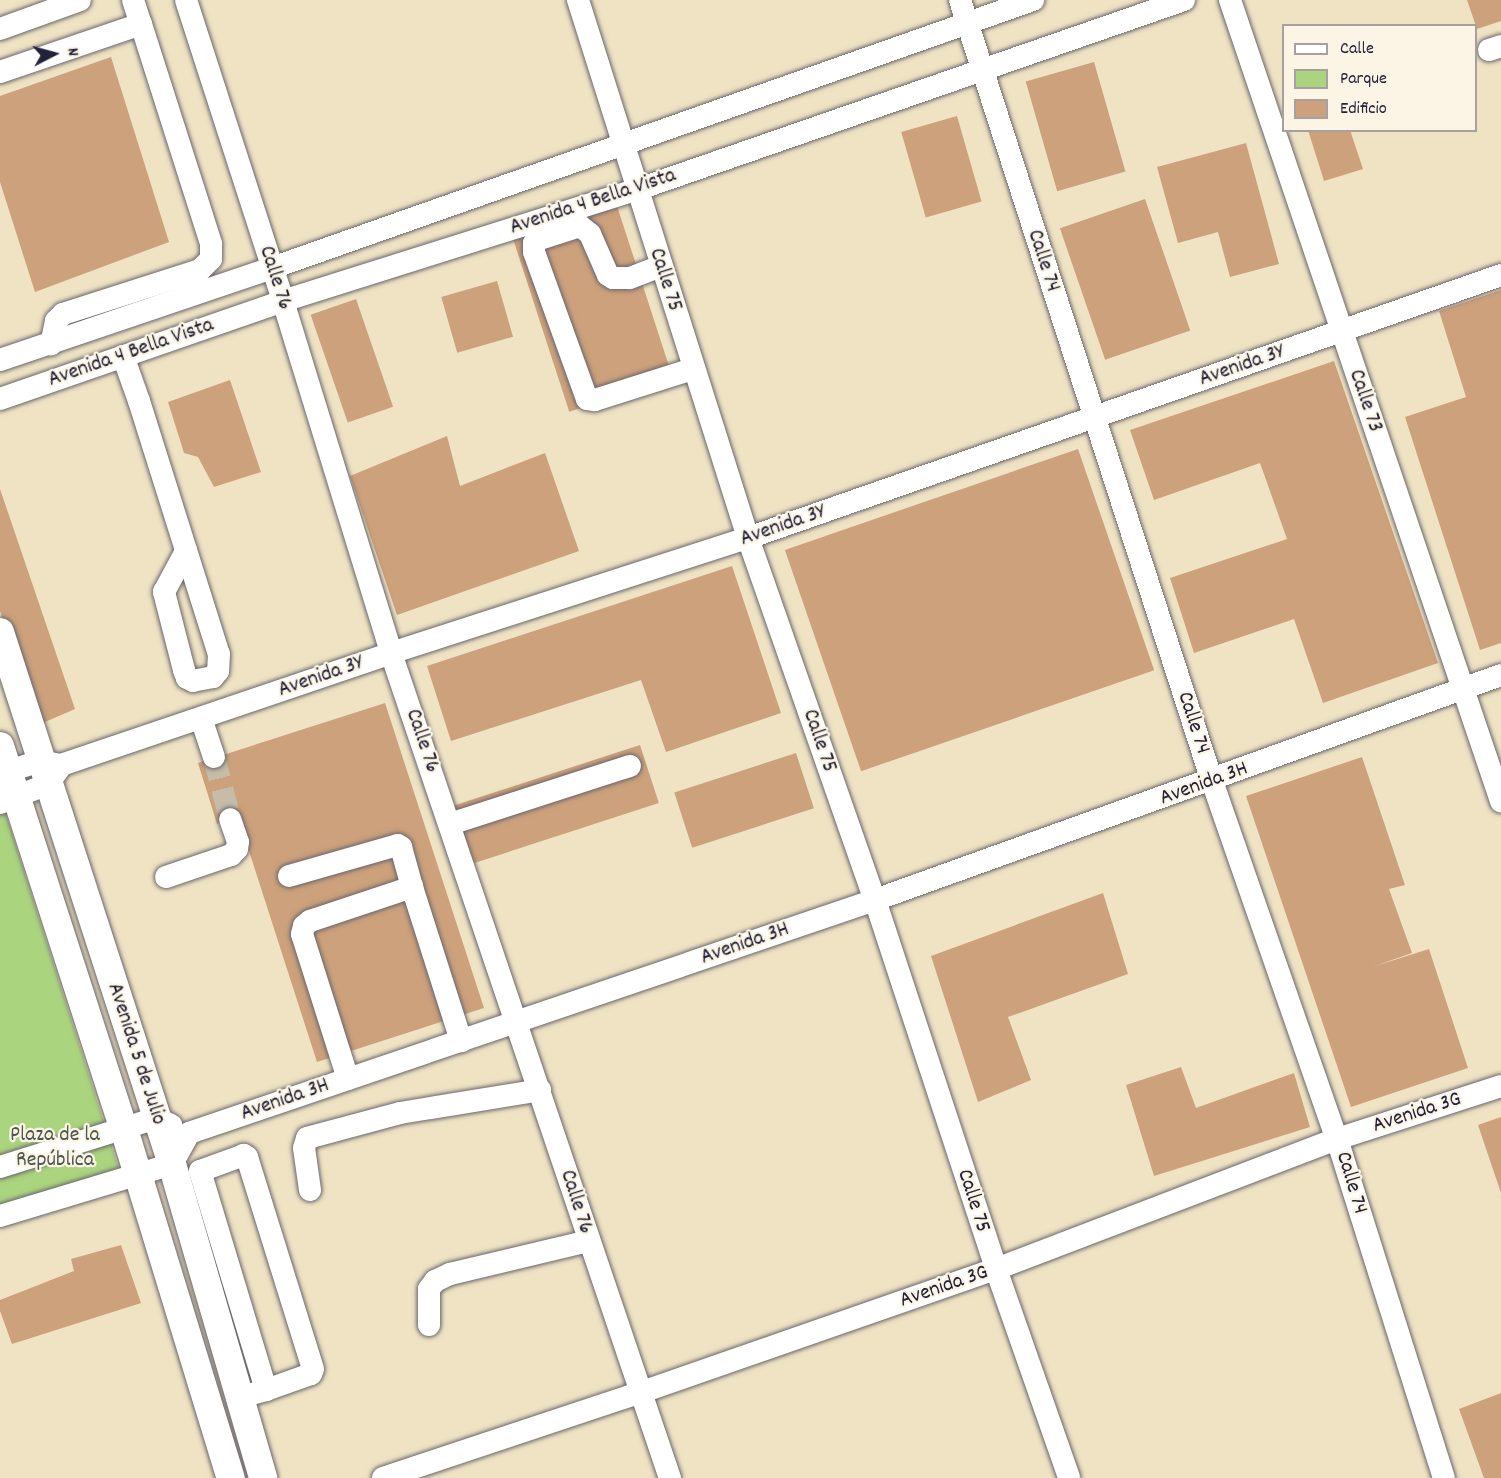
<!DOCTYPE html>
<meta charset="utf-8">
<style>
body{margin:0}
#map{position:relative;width:1501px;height:1478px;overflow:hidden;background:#efe3c4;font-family:Dekko,sans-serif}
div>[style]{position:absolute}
.green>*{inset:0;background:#abd47f}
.building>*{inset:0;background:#cca17c;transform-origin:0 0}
.minor-tunnel>*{height:22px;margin-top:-11px;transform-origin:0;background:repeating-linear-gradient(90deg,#c6bca9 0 22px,transparent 0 33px)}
.roads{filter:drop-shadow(0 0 2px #6a666b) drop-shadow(0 0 2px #6a666b)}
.minor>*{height:22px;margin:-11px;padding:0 11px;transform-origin:11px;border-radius:11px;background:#fff}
.major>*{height:28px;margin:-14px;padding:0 14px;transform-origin:14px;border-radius:14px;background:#fff}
span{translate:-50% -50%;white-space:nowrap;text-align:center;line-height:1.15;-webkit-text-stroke:4.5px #fcf5e5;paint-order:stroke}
.street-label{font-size:22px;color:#22223b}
.park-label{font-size:22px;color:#4b574f}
.legend{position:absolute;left:1282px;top:24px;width:195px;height:108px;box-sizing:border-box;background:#fcf5e5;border:2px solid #a5a1a1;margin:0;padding:8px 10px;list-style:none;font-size:18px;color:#22223b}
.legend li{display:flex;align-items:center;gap:12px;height:30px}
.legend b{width:30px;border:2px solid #a5a1a1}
.north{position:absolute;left:24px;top:24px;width:60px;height:60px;-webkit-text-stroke:4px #fcf5e5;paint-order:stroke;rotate:84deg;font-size:16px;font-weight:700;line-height:24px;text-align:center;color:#22223b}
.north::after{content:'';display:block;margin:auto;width:21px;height:27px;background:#22223b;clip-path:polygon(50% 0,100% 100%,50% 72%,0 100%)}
</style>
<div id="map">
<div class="green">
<i style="clip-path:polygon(0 796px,124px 1185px,0 1222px)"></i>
</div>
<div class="building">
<i style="clip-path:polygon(1467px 0,1501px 0,1501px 21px,1477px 29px)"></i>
<i style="clip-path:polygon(111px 57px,169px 242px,35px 292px,0 182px,0 96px)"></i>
<i style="left:1094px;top:62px;width:114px;height:71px;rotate:74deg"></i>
<i style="left:957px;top:116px;width:89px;height:58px;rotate:74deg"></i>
<i style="clip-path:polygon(1308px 130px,1350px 130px,1363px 169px,1324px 181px)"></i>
<i style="clip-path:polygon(1246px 143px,1279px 264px,1230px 277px,1218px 232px,1178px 243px,1157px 167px)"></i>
<i style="left:1145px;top:199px;width:139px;height:90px;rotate:71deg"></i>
<i style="left:617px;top:206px;width:181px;height:109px;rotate:72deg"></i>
<i style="left:497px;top:281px;width:58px;height:58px;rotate:74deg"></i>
<i style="clip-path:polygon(1501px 290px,1501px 643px,1480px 650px,1405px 417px,1466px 397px,1439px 311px)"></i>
<i style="left:356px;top:299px;width:114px;height:48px;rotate:71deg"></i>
<i style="clip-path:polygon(1334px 361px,1438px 663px,1323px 703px,1294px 619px,1194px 653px,1170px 578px,1287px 539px,1260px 463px,1154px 500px,1130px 430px)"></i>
<i style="clip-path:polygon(230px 380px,261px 472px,214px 487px,198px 457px,184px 453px,168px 402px)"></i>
<i style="clip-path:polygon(447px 436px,460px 486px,545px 453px,579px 551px,397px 615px,350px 476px)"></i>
<i style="left:1078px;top:449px;width:234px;height:310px;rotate:71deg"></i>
<i style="clip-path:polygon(0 489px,75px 709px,38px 725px,0 611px)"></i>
<i style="clip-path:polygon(732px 566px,781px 713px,666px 752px,641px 680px,451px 741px,427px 666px)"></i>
<i style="clip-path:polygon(385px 703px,484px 1008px,317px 1062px,238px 817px,217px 824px,198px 763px)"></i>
<i style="left:640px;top:745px;width:61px;height:202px;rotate:72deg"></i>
<i style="left:796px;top:753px;width:58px;height:128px;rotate:72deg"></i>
<i style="clip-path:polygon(1362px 757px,1405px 885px,1389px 889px,1412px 953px,1372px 967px,1429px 949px,1468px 1068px,1351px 1107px,1246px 796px)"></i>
<i style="clip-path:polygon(1103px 893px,1128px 974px,1008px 1017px,1031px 1080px,978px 1102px,931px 956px)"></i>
<i style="clip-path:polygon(1181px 1067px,1196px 1108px,1294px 1073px,1310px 1127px,1154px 1176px,1126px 1085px)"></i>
<i style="clip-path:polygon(1501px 1117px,1501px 1193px,1478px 1125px)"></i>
<i style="clip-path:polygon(121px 1245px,141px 1303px,12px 1344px,0 1311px,0 1300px,74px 1271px,71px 1259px)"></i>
<i style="clip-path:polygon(1501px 1393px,1501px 1478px,1484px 1478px,1459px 1409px)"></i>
</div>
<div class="minor-tunnel">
<i style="left:214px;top:757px;width:64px;rotate:75.5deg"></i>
</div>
<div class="roads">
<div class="minor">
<i style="left:133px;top:0;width:25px;rotate:72deg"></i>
<i style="left:186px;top:0;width:316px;rotate:72.1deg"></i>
<i style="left:283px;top:301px;width:368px;rotate:72.9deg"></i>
<i style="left:391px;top:653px;width:871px;rotate:71.32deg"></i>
<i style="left:578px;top:0;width:564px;rotate:72.46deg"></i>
<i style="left:748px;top:538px;width:384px;rotate:70.7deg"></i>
<i style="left:875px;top:900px;width:388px;rotate:71.8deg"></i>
<i style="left:996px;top:1269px;width:221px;rotate:70.7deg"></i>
<i style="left:960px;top:0;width:821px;rotate:72.12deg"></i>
<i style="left:1212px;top:781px;width:379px;rotate:70.8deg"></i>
<i style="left:1337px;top:1139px;width:355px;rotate:72.5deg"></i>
<i style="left:1230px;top:0;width:846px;rotate:71.31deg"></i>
<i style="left:0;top:29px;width:85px;rotate:-19.9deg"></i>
<i style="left:1489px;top:50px;width:13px;rotate:-18deg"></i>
<i style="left:0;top:72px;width:149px;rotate:-18.8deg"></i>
<i style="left:141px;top:24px;width:231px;rotate:72.3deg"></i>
<i style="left:211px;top:244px;width:15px;rotate:90deg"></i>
<i style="left:211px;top:259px;width:16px;rotate:135deg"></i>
<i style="left:200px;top:270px;width:144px;rotate:162.2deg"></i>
<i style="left:63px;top:314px;width:10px;rotate:135deg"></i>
<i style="left:56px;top:321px;width:24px;rotate:102deg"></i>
<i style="left:661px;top:266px;width:34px;rotate:159deg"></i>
<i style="left:629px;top:278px;width:16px;rotate:180deg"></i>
<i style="left:613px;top:278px;width:6px;rotate:-149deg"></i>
<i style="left:608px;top:275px;width:45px;rotate:-113.7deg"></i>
<i style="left:590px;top:234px;width:13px;rotate:-141deg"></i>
<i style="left:580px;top:226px;width:45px;rotate:162deg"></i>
<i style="left:537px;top:240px;width:4px;rotate:135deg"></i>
<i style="left:534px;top:243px;width:9px;rotate:90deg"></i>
<i style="left:534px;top:252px;width:156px;rotate:70.2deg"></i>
<i style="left:587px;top:399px;width:8px;rotate:7deg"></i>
<i style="left:595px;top:400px;width:103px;rotate:-17.6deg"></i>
<i style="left:123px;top:356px;width:48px;rotate:70.4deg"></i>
<i style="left:139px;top:401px;width:265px;rotate:72.5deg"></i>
<i style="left:219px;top:654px;width:17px;rotate:93deg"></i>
<i style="left:218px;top:671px;width:8px;rotate:130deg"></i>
<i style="left:213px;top:677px;width:20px;rotate:169deg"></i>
<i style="left:193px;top:681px;width:7px;rotate:-153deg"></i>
<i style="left:187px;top:678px;width:9px;rotate:-111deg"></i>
<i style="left:184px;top:670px;width:81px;rotate:-104.4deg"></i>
<i style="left:164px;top:592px;width:47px;rotate:-61.8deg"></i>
<i style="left:0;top:360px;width:287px;rotate:-18.7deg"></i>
<i style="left:272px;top:268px;width:807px;rotate:-19.4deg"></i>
<i style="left:0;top:399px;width:299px;rotate:-19.1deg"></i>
<i style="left:283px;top:301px;width:370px;rotate:-17.5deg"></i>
<i style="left:636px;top:190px;width:580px;rotate:-19.12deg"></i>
<i style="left:201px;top:718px;width:41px;rotate:71.6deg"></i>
<i style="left:0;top:774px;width:42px;rotate:-18deg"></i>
<i style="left:40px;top:761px;width:21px;rotate:11deg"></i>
<i style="left:61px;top:765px;width:348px;rotate:-18.7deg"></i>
<i style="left:391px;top:653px;width:375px;rotate:-17.9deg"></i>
<i style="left:748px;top:538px;width:798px;rotate:-19.25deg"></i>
<i style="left:0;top:803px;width:52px;rotate:-21.6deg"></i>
<i style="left:48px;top:784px;width:19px;rotate:-54deg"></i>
<i style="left:450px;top:824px;width:189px;rotate:-17.9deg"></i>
<i style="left:289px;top:876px;width:113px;rotate:-15.9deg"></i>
<i style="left:398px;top:845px;width:4px;rotate:34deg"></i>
<i style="left:401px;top:847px;width:41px;rotate:74.6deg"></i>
<i style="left:166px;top:877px;width:69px;rotate:-18.7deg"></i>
<i style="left:231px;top:855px;width:8px;rotate:-45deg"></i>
<i style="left:237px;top:849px;width:7px;rotate:-82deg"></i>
<i style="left:238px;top:842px;width:24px;rotate:-109deg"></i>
<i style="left:348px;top:1079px;width:152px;rotate:-107.6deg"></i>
<i style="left:302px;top:934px;width:8px;rotate:-76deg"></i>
<i style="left:304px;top:926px;width:8px;rotate:-40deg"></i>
<i style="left:310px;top:921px;width:108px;rotate:-18.4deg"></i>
<i style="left:412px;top:887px;width:162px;rotate:72.3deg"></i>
<i style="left:0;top:1167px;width:164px;rotate:-17.4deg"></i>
<i style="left:156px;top:1118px;width:17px;rotate:25deg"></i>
<i style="left:310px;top:1190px;width:42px;rotate:-98.1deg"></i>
<i style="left:304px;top:1148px;width:10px;rotate:-73deg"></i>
<i style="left:307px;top:1138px;width:96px;rotate:-15deg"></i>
<i style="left:400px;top:1113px;width:142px;rotate:-9.3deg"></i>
<i style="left:0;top:1216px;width:180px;rotate:-16.8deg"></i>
<i style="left:172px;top:1164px;width:35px;rotate:-61deg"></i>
<i style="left:189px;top:1133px;width:724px;rotate:-18.76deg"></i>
<i style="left:875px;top:900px;width:665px;rotate:-19.77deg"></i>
<i style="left:429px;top:1325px;width:36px;rotate:-90deg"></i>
<i style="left:429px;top:1289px;width:10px;rotate:-53deg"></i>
<i style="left:435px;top:1281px;width:17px;rotate:-25deg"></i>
<i style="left:450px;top:1274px;width:143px;rotate:-13.4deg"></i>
<i style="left:238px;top:1398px;width:29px;rotate:-16deg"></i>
<i style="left:266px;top:1390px;width:48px;rotate:-19.6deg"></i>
<i style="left:311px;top:1374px;width:5px;rotate:-68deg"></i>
<i style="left:313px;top:1369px;width:222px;rotate:-107.3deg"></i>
<i style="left:247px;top:1157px;width:4px;rotate:-146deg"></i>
<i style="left:244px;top:1155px;width:47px;rotate:160deg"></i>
<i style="left:200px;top:1171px;width:229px;rotate:73.2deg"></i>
<i style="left:383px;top:1478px;width:273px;rotate:-18.4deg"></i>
<i style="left:642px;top:1392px;width:375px;rotate:-19.2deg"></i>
<i style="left:996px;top:1269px;width:365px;rotate:-20.9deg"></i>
<i style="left:1337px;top:1139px;width:172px;rotate:-17.9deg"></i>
</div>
<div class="major">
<i style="left:0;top:632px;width:559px;rotate:72.08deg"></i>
<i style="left:172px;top:1164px;width:327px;rotate:73.8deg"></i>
<i style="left:0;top:746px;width:403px;rotate:72.1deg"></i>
<i style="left:124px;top:1129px;width:365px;rotate:73deg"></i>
</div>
</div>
<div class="street-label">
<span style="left:593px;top:202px;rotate:-18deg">Avenida 4 Bella Vista</span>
<span style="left:1043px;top:261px;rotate:72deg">Calle 74</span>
<span style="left:275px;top:278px;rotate:72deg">Calle 76</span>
<span style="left:665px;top:280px;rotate:72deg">Calle 75</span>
<span style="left:131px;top:353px;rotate:-19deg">Avenida 4 Bella Vista</span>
<span style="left:1242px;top:366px;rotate:-19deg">Avenida 3Y</span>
<span style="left:1365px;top:401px;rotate:71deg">Calle 73</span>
<span style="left:783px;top:526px;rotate:-19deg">Avenida 3Y</span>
<span style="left:321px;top:677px;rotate:-19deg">Avenida 3Y</span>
<span style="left:1193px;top:723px;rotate:72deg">Calle 74</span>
<span style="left:422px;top:741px;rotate:71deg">Calle 76</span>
<span style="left:819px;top:741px;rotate:71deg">Calle 75</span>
<span style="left:1204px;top:784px;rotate:-20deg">Avenida 3H</span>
<span style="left:745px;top:944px;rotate:-19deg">Avenida 3H</span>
<span style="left:136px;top:1054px;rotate:72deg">Avenida 5 de Julio</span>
<span style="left:285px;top:1100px;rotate:-19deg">Avenida 3H</span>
<span style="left:1417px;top:1113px;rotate:-18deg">Avenida 3G</span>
<span style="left:1351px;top:1183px;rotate:73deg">Calle 74</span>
<span style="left:973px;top:1201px;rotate:72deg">Calle 75</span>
<span style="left:576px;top:1202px;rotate:72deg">Calle 76</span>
<span style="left:944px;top:1287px;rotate:-19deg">Avenida 3G</span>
</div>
<div class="park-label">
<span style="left:55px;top:1148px">Plaza de la<br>República</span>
</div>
<ul class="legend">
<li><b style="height:8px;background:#fff"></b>Calle</li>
<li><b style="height:16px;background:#abd47f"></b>Parque</li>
<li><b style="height:16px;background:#cca17c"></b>Edificio</li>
</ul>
<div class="north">N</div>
</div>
